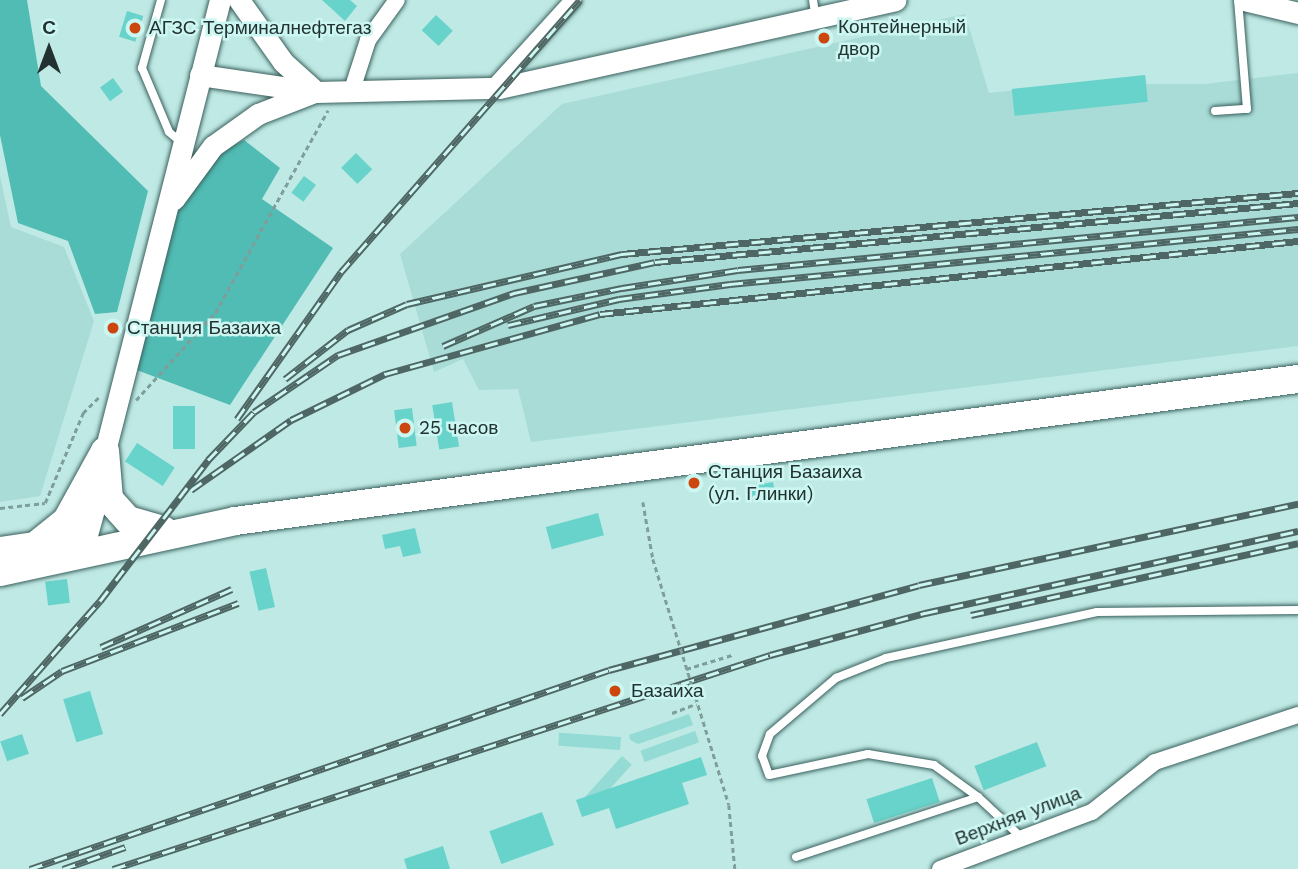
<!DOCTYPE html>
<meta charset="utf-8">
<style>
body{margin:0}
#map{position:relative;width:1298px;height:869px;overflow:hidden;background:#bfe9e4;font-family:"Work Sans",sans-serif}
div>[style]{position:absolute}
.built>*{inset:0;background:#a9dcd7}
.green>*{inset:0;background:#93dbd4;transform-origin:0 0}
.forest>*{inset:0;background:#50bcb4}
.building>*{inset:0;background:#68d3ca;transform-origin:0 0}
.path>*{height:2.5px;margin-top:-1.25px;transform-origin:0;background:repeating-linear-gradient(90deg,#7f9e9a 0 5px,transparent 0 8.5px)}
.roads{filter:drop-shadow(0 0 2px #3a605d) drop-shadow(0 0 2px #3a605d)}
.lane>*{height:8px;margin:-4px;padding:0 4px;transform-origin:4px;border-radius:4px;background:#fff}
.street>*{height:16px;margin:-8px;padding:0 8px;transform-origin:8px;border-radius:8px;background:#fff}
.secondary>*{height:21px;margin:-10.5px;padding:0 10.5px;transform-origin:10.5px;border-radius:10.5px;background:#fff}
.highway>*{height:28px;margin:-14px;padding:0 14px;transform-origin:14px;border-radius:14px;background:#fff}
.rail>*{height:7px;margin-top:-3.5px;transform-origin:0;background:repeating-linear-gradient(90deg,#ccf6f2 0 13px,#4f6764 0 26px);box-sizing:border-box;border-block:2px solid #4f6764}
.path-bridge>*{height:2.5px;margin-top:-1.25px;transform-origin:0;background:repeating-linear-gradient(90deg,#7f9e9a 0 5px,transparent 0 8.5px)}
.dots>*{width:19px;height:19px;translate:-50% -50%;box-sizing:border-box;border:4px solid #ccf6f2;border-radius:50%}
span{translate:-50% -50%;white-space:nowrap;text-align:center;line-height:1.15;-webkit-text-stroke:5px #ccf6f2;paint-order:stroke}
.poi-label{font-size:19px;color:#223230}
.left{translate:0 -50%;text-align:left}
.street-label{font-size:19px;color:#223230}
.north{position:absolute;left:14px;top:14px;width:70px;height:70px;-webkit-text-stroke:5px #ccf6f2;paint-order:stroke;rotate:0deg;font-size:19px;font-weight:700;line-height:28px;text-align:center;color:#223230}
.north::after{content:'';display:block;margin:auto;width:24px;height:32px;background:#223230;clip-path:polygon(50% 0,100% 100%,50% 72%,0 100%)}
</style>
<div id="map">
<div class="built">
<i style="clip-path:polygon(965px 14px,989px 93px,1145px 75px,1147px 84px,1205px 84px,1298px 73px,1298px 346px,531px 442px,518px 389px,479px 390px,463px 359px,434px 372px,400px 254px,562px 104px)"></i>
<i style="clip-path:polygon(0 176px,11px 227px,64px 247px,94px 321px,40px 496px,0 502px)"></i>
</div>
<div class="green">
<i style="clip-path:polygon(689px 714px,693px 725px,638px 744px,630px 740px,629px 735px)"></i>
<i style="left:695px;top:731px;width:12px;height:58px;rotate:70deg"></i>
<i style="left:621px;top:737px;width:13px;height:62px;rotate:94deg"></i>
<i style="left:622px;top:756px;width:13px;height:56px;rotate:42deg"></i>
</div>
<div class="forest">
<i style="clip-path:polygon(0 0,27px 0,41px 86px,148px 191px,117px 312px,95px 314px,68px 241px,18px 223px,0 135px)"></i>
<i style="clip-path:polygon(244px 140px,280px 168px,262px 199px,333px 248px,230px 405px,134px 369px,170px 217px,210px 158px)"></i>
</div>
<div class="building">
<i style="clip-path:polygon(322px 0,350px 0,357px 6px,345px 21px)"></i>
<i style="left:127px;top:11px;width:17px;height:27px;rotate:17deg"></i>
<i style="left:436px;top:15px;width:23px;height:21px;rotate:43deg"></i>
<i style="left:1145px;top:75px;width:27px;height:134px;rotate:84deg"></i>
<i style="left:113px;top:78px;width:17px;height:16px;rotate:54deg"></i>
<i style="left:356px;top:153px;width:23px;height:21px;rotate:45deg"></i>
<i style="left:304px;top:176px;width:15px;height:21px;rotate:37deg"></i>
<i style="left:452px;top:402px;width:45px;height:20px;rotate:81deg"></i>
<i style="left:173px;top:406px;width:22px;height:43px"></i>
<i style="left:412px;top:408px;width:38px;height:18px;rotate:83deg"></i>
<i style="left:137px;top:443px;width:45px;height:22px;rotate:33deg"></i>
<i style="left:773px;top:482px;width:11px;height:23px;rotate:80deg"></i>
<i style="left:598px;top:513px;width:23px;height:54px;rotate:75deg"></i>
<i style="clip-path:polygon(415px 528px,421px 553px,403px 557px,400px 546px,385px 549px,382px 535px)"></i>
<i style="left:266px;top:568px;width:40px;height:17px;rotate:77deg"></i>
<i style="left:67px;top:579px;width:24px;height:22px;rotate:83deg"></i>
<i style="left:90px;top:691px;width:45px;height:28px;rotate:73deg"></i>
<i style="left:22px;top:734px;width:21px;height:23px;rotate:71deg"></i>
<i style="left:1037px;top:742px;width:26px;height:67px;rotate:69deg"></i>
<i style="clip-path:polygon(701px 757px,707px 775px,682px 783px,689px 804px,616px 829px,609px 808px,582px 817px,576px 800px)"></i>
<i style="left:932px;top:778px;width:25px;height:69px;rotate:72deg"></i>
<i style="left:542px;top:812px;width:35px;height:56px;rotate:70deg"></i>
<i style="clip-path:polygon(443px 846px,450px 869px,407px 869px,404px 859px)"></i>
</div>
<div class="path">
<i style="left:136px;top:400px;width:118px;rotate:-47.8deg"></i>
<i style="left:215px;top:313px;width:232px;rotate:-60.9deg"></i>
<i style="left:643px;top:502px;width:58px;rotate:80deg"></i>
<i style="left:0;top:508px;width:45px;rotate:-6.3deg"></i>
<i style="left:45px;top:503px;width:98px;rotate:-67.1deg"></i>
<i style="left:83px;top:413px;width:25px;rotate:-45deg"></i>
<i style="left:686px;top:669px;width:48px;rotate:-16.9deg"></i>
<i style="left:672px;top:713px;width:26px;rotate:-21deg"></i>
<i style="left:729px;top:805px;width:64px;rotate:84.6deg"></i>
</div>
<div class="roads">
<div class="lane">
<i style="left:161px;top:0;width:71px;rotate:105.6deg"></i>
<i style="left:142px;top:68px;width:69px;rotate:67.1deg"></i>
<i style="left:169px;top:132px;width:17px;rotate:40deg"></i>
<i style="left:813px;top:0;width:18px;rotate:81deg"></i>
<i style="left:1215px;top:111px;width:32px;rotate:-4deg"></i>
<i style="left:1247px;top:109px;width:109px;rotate:-94.7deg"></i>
<i style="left:978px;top:797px;width:54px;rotate:-144deg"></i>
<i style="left:934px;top:765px;width:67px;rotate:-170.5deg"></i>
<i style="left:868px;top:754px;width:101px;rotate:168deg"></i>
<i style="left:769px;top:775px;width:20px;rotate:-110deg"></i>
<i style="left:762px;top:756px;width:23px;rotate:-70deg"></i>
<i style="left:770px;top:734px;width:87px;rotate:-40.3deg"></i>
<i style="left:836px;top:678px;width:54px;rotate:-21.8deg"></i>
<i style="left:886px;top:658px;width:216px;rotate:-12.3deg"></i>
<i style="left:1097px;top:612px;width:201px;rotate:-0.6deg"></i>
<i style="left:796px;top:857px;width:192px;rotate:-18.2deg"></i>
<i style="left:978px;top:797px;width:60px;rotate:43deg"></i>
</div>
<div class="street">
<i style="left:493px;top:88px;width:119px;rotate:-47.7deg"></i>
<i style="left:351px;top:93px;width:56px;rotate:-72.2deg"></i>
<i style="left:368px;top:40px;width:49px;rotate:-54.1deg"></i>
<i style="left:940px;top:869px;width:162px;rotate:-20.6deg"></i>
<i style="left:1092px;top:812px;width:80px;rotate:-38.4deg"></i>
<i style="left:1155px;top:762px;width:151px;rotate:-18.2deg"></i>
</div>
<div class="secondary">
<i style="left:239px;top:0;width:76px;rotate:54.6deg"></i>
<i style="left:283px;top:62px;width:42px;rotate:42.1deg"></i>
<i style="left:1244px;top:0;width:56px;rotate:13.5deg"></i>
<i style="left:200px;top:75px;width:117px;rotate:8.3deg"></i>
<i style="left:316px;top:92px;width:183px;rotate:-1.3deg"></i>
<i style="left:499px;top:88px;width:406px;rotate:-12.5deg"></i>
<i style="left:174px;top:199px;width:66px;rotate:-53.7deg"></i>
<i style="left:213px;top:146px;width:55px;rotate:-35.4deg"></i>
<i style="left:258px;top:114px;width:60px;rotate:-21.4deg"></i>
<i style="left:105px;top:451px;width:465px;rotate:-75.7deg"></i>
</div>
<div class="highway">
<i style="left:105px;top:451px;width:48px;rotate:85.2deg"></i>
<i style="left:109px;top:499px;width:28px;rotate:48deg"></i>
<i style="left:128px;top:520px;width:37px;rotate:16deg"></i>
<i style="left:39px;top:543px;width:36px;rotate:-39deg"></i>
<i style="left:67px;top:520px;width:77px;rotate:-61.1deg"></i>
<i style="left:0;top:551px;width:57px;rotate:-8.1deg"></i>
<i style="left:79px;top:553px;width:72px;rotate:-74.6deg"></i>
<i style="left:0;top:572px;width:240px;rotate:-12.2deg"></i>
<i style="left:235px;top:521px;width:1072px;rotate:-7.61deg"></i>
</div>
</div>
<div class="rail">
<i style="left:508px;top:325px;width:114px;rotate:-13.2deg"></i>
<i style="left:619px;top:299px;width:112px;rotate:-7.7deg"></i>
<i style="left:730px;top:284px;width:571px;rotate:-5.53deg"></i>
<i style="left:443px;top:346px;width:99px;rotate:-23.7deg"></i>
<i style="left:534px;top:306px;width:90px;rotate:-11.6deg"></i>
<i style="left:622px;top:288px;width:117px;rotate:-8.8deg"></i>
<i style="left:738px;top:270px;width:563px;rotate:-5.41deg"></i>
<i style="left:285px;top:379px;width:80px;rotate:-37.9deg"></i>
<i style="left:348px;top:330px;width:64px;rotate:-23.8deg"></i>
<i style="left:407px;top:304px;width:221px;rotate:-13.1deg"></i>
<i style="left:622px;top:254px;width:679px;rotate:-5.16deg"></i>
<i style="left:237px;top:419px;width:180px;rotate:-54.7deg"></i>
<i style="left:341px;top:272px;width:362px;rotate:-48.7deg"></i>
<i style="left:191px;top:490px;width:122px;rotate:-35deg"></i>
<i style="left:291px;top:420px;width:105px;rotate:-26.1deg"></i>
<i style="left:385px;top:374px;width:223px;rotate:-15.6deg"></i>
<i style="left:600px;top:314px;width:702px;rotate:-5.97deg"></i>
<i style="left:971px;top:615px;width:335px;rotate:-12.4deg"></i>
<i style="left:101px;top:647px;width:143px;rotate:-23.9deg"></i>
<i style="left:22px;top:698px;width:48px;rotate:-34deg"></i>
<i style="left:62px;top:671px;width:189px;rotate:-21.1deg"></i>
<i style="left:0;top:714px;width:151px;rotate:-48.5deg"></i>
<i style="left:100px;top:601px;width:178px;rotate:-52.5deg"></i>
<i style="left:208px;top:460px;width:66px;rotate:-46.2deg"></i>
<i style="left:254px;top:412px;width:102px;rotate:-34.2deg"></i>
<i style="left:338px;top:355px;width:187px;rotate:-19.4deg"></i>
<i style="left:514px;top:293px;width:144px;rotate:-12.4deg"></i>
<i style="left:655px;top:262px;width:646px;rotate:-5.24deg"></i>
<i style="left:30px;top:869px;width:612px;rotate:-18.97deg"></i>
<i style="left:609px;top:670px;width:321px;rotate:-15.3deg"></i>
<i style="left:919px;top:585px;width:388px;rotate:-12.1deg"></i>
<i style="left:63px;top:869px;width:66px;rotate:-19.5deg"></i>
<i style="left:113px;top:869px;width:691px;rotate:-18.04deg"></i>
<i style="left:770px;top:655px;width:161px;rotate:-15.2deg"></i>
<i style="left:925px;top:613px;width:382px;rotate:-12.4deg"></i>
</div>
<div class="path-bridge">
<i style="left:653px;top:559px;width:257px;rotate:72.8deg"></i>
</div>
<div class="dots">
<i style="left:135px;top:28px;background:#cd460e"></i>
<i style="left:824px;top:38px;background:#cd460e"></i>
<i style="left:113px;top:328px;background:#cd460e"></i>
<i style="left:405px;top:428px;background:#cd460e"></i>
<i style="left:694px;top:483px;background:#cd460e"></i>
<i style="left:615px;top:691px;background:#cd460e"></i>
</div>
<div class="poi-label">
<span class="left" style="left:838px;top:38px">Контейнерный<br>двор</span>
<span class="left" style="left:149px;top:28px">АГЗС Терминалнефтегаз</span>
<span class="left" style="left:127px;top:328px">Станция Базаиха</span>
<span class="left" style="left:419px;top:428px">25 часов</span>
<span class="left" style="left:708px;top:483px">Станция Базаиха<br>(ул. Глинки)</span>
<span class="left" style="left:631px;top:691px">Базаиха</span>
</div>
<div class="street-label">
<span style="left:1018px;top:816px;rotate:-21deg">Верхняя улица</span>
</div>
<div class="north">С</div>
</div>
